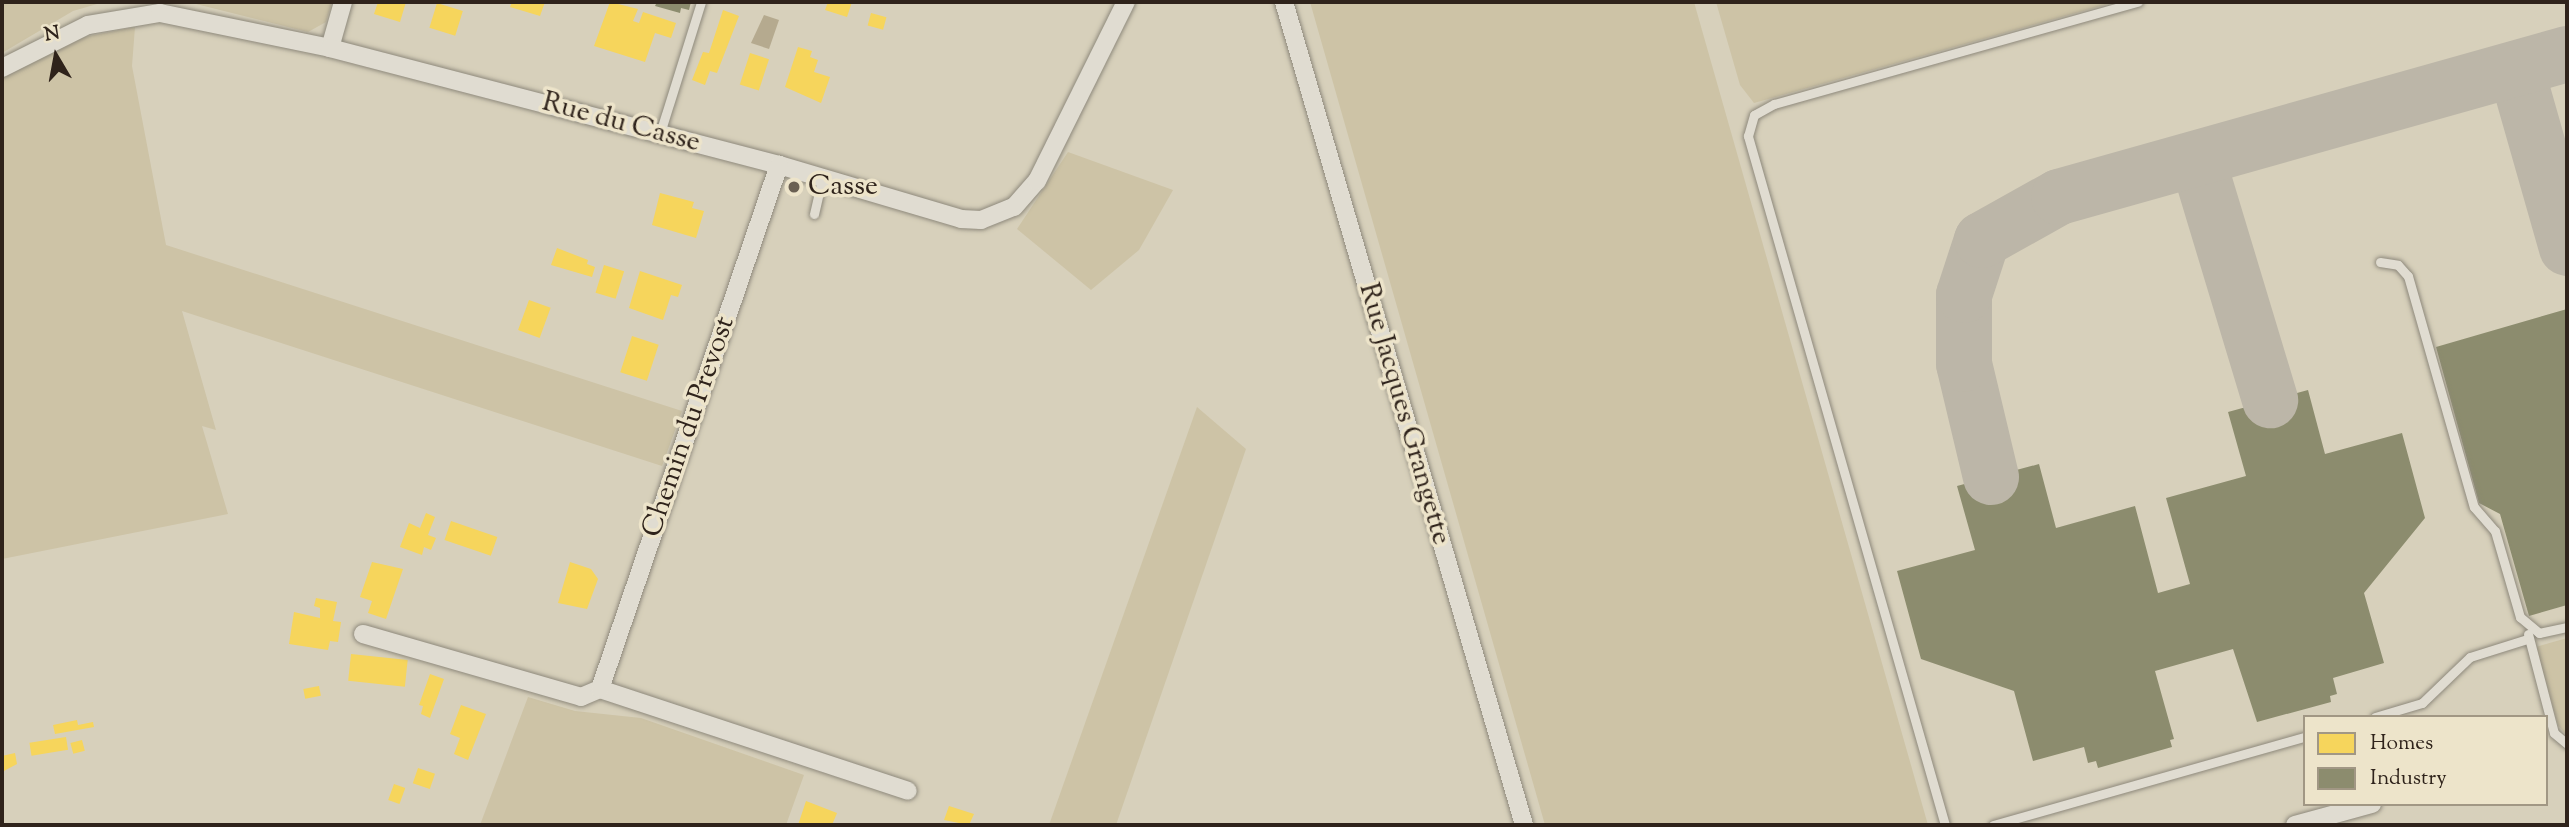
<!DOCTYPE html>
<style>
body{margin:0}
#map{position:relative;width:2569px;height:827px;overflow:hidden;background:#d7d0bb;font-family:"Sorts Mill Goudy",serif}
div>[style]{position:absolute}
.green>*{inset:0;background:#cdc3a6}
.water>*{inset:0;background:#b5aa8f}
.homes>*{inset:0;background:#f6d55c;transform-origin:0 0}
.industry>*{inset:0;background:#8c8c6e}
.taxiway>*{height:56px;margin:-28px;padding:0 28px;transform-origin:28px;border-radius:28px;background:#bcb6a8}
.roads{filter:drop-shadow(0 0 2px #8e897c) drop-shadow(0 0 2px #8e897c)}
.service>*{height:9px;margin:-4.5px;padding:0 4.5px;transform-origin:4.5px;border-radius:4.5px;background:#e0dcd1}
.minor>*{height:18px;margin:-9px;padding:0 9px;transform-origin:9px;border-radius:9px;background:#e0dcd1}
.dots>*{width:19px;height:19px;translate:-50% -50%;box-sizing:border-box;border:4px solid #ede4ca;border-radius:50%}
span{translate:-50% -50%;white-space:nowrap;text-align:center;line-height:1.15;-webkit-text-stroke:7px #ede4ca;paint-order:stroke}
.street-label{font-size:28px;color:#2f231b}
.poi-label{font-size:28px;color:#2f231b}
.left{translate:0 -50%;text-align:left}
.frame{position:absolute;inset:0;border:4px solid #2f231b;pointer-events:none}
.legend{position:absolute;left:2303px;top:715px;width:245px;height:91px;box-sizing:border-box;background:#ede4ca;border:2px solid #a19784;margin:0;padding:9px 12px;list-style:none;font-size:21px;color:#2f231b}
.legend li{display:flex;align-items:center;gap:14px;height:35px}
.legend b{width:35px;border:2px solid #a19784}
.north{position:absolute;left:21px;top:21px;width:70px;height:70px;-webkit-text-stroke:5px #ede4ca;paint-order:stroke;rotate:350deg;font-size:19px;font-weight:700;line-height:28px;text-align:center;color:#2f231b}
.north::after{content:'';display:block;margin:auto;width:24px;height:32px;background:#2f231b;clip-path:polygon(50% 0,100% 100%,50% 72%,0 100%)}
</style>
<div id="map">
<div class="green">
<i style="clip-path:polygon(2px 2px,104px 2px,73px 11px,2px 53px)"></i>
<i style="clip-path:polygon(188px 2px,332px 2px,326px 22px,308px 32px)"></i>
<i style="clip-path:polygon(1310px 2px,1694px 2px,1928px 825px,1545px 825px)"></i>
<i style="clip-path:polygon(1716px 2px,2115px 2px,1754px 103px,1740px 85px)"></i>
<i style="clip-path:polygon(135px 27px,132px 66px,166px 245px,682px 411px,662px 466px,182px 311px,216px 430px,202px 426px,228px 514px,2px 559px,2px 78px,79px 38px)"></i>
<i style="clip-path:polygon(1068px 152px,1173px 190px,1139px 250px,1091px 290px,1017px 229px)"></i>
<i style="clip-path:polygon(1197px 407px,1246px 449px,1116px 825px,1049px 825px)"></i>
<i style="clip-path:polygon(2567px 638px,2567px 736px,2558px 725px,2536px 647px)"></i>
<i style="clip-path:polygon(528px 697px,575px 711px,641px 718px,804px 775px,786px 825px,480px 825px)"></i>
</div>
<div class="water">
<i style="clip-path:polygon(764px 15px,779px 20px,769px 49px,751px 43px)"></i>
</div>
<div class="homes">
<i style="clip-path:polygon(378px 2px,406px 2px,400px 22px,374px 14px)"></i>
<i style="clip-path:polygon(512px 2px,545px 2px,540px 16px,510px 7px)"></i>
<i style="clip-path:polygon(610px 2px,638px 9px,633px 21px,639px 23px,643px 12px,676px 23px,671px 38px,655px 33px,645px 62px,594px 46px)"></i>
<i style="clip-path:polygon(828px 2px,852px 2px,847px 17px,825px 10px)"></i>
<i style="left:437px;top:3px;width:27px;height:26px;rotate:17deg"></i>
<i style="clip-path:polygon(723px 10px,739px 16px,717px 73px,710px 71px,705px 85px,692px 80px,703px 52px,709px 53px)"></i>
<i style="left:871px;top:13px;width:16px;height:13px;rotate:15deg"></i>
<i style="clip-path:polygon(798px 47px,812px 51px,810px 57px,818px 60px,814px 72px,830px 77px,821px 103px,785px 87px)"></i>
<i style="left:750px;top:53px;width:20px;height:33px;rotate:18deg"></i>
<i style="clip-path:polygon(660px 193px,694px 202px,692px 208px,704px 211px,696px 238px,652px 225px)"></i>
<i style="clip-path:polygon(557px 248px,588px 260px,587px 264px,595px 267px,592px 277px,551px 265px)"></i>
<i style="left:604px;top:265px;width:21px;height:29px;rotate:17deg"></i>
<i style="clip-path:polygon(640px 271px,682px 285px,678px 297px,671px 295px,663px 320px,629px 308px)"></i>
<i style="left:529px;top:300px;width:23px;height:32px;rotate:20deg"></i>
<i style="left:632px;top:336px;width:28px;height:38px;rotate:18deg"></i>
<i style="clip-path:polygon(426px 513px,435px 517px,428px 535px,436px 538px,431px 550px,424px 547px,422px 555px,400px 547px,409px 523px,420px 528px)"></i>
<i style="left:451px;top:521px;width:49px;height:20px;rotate:19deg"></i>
<i style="clip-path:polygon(372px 562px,403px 569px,386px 619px,368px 613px,372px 601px,360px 597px)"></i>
<i style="clip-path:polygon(570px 562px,591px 569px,598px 579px,587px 609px,558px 603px)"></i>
<i style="clip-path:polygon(316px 598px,337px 602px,333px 621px,341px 622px,338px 642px,330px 641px,328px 650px,289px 644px,294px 612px,320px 618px,320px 608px,314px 606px)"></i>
<i style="left:351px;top:654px;width:57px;height:27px;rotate:6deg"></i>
<i style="clip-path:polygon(430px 674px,444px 679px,430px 718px,421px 714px,423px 706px,419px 705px)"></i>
<i style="left:319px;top:686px;width:10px;height:16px;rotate:79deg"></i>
<i style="clip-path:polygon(461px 705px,486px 714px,468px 760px,454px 754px,460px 738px,450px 734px)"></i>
<i style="clip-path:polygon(77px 720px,78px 725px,93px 722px,94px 727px,55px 734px,53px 725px)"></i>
<i style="left:66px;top:737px;width:13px;height:37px;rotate:81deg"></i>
<i style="left:82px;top:740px;width:11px;height:12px;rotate:75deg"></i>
<i style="clip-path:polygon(15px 753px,17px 764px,2px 772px,2px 756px)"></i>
<i style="left:418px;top:768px;width:18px;height:16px;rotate:19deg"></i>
<i style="left:394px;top:784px;width:12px;height:17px;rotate:20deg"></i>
<i style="clip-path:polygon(806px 801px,837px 813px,832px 825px,798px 825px)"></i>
<i style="clip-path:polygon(949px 806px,974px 814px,969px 825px,944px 820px)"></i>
</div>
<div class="industry">
<i style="clip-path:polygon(657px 2px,691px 2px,689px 10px,681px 8px,680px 13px,655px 6px)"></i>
<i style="clip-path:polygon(2567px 309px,2567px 605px,2529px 616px,2500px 514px,2479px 503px,2436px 347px)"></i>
<i style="clip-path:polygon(2308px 390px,2325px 454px,2402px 433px,2425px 518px,2364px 593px,2384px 663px,2333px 678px,2337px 694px,2330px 696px,2331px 702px,2257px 722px,2233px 649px,2155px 671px,2174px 739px,2170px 740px,2172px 747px,2098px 768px,2096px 761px,2088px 763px,2084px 747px,2033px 761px,2014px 691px,1921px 659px,1897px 571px,1975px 550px,1957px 486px,2039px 464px,2056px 528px,2135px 506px,2158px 593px,2190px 584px,2166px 498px,2246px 476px,2228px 412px)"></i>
</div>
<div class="taxiway">
<i style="left:2516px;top:69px;width:186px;rotate:74.1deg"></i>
<i style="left:2198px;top:161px;width:250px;rotate:73.2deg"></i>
<i style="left:1991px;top:477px;width:116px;rotate:-103.4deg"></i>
<i style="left:1964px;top:364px;width:69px;rotate:-90deg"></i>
<i style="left:1964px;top:295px;width:58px;rotate:-71.9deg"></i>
<i style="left:1982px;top:240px;width:88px;rotate:-29.2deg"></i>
<i style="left:2059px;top:197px;width:528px;rotate:-15.72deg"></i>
</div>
<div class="roads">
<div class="service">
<i style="left:660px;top:133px;width:137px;rotate:-72.6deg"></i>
<i style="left:814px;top:214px;width:37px;rotate:-77deg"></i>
<i style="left:2380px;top:262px;width:18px;rotate:9deg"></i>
<i style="left:2398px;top:265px;width:15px;rotate:48deg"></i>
<i style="left:2408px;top:276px;width:240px;rotate:74.1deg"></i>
<i style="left:2474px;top:507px;width:32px;rotate:49deg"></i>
<i style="left:2495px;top:531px;width:90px;rotate:73.8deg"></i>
<i style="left:2520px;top:617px;width:25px;rotate:40deg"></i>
<i style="left:2539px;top:633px;width:29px;rotate:-12deg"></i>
<i style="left:2528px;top:634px;width:102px;rotate:75.3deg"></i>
<i style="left:2554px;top:733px;width:17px;rotate:40deg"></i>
<i style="left:2375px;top:717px;width:49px;rotate:-16.6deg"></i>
<i style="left:2422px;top:703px;width:66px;rotate:-43.8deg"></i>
<i style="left:2470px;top:657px;width:60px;rotate:-17.5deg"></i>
<i style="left:1945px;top:825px;width:717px;rotate:-105.96deg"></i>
<i style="left:1748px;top:136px;width:22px;rotate:-74deg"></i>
<i style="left:1754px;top:115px;width:23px;rotate:-29deg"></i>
<i style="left:1774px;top:104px;width:378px;rotate:-15.7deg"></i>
<i style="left:1993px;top:825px;width:324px;rotate:-15.8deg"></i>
</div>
<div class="minor">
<i style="left:1284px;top:2px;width:857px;rotate:73.74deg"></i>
<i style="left:330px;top:48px;width:48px;rotate:-74.2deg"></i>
<i style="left:2px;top:68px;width:96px;rotate:-26.6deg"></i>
<i style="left:88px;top:25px;width:73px;rotate:-9.5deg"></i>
<i style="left:160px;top:13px;width:174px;rotate:11.6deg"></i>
<i style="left:330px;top:48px;width:464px;rotate:14.6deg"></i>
<i style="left:779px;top:165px;width:190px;rotate:16.5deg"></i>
<i style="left:961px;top:219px;width:20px;rotate:3deg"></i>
<i style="left:981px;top:220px;width:35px;rotate:-22deg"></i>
<i style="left:1014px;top:207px;width:35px;rotate:-49deg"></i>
<i style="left:1037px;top:181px;width:200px;rotate:-63.6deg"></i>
<i style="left:363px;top:634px;width:227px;rotate:16.1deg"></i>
<i style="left:581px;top:697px;width:21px;rotate:-23deg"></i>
<i style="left:600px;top:689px;width:324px;rotate:18.3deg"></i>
<i style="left:600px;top:689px;width:554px;rotate:-71.14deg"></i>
<i style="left:2295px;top:825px;width:80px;rotate:-15.3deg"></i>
</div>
</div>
<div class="dots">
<i style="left:794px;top:187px;background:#6a6053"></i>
</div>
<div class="street-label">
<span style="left:621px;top:123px;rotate:15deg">Rue du Casse</span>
<span style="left:1404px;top:414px;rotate:74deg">Rue Jacques Grangette</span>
<span style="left:689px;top:427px;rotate:-71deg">Chemin du Prevost</span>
</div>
<div class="poi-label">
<span class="left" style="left:808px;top:187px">Casse</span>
</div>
<div class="frame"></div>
<ul class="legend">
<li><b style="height:19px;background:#f6d55c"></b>Homes</li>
<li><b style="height:19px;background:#8c8c6e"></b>Industry</li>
</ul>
<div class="north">N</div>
</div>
